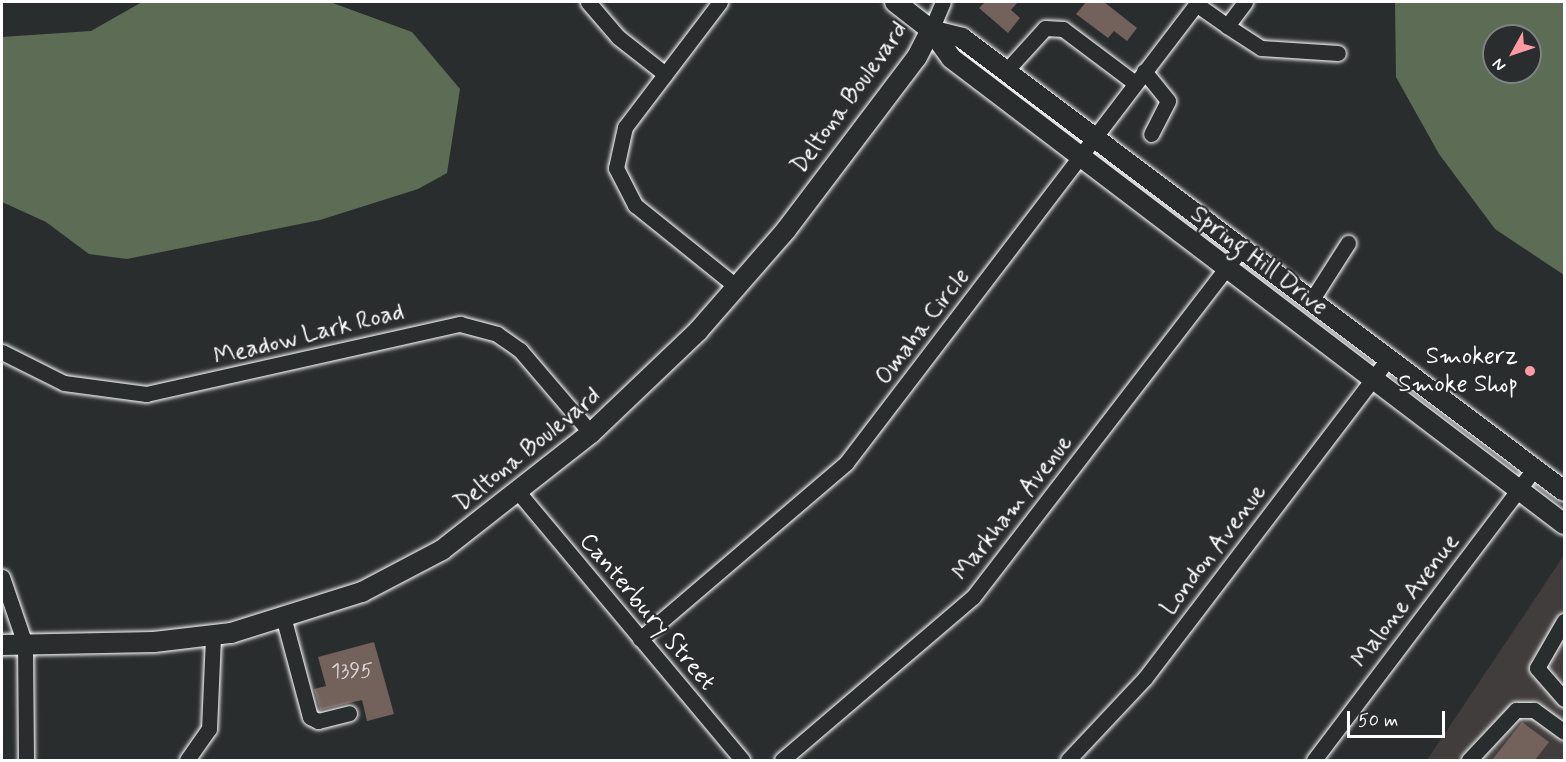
<!DOCTYPE html>
<style>
body{margin:0}
#map{position:relative;width:1566px;height:762px;overflow:hidden;background:#2a2d2e;font-family:Mynerve,sans-serif}
div>[style]{position:absolute}
.built>*{inset:0;background:#403d3c}
.green>*{inset:0;background:#5d6d55}
.building>*{inset:0;background:#73615c}
.roads{filter:drop-shadow(0 0 2px #fff) drop-shadow(0 0 2px #fff)}
.minor>*{height:15px;margin:-7.5px;padding:0 7.5px;transform-origin:7.5px;border-radius:7.5px;background:#2a2d2e}
.major>*{height:20px;margin:-10px;padding:0 10px;transform-origin:10px;border-radius:10px;background:#2a2d2e}
.dots>*{width:16px;height:16px;translate:-50% -50%;box-sizing:border-box;border:3px solid #2a2d2e;border-radius:50%}
span{translate:-50% -50%;white-space:nowrap;text-align:center;line-height:1.15;-webkit-text-stroke:4.5px #2a2d2e;paint-order:stroke}
.number-label{font-size:21px;color:#dcd8d6}
.number-label span{-webkit-text-stroke-width:0}
.street-label{font-size:24px;color:#fff}
.poi-label{font-size:24px;color:#fff}
.right{translate:-100% -50%;text-align:right}
.frame{position:absolute;inset:0;border:3px solid #fff;pointer-events:none}
.north{position:absolute;left:1482px;top:24px;width:60px;height:60px;box-sizing:border-box;background:#2a2d2e;border:2px solid #7f8182;border-radius:50%;rotate:230deg;font-size:16px;font-weight:700;line-height:24px;text-align:center;color:#fff}
.north::after{content:'';display:block;margin:auto;width:21px;height:27px;background:#ff9aa2;clip-path:polygon(50% 0,100% 100%,50% 72%,0 100%)}
.scale{position:absolute;left:1347px;top:711px;width:98px;height:27px;box-sizing:border-box;border:3px solid #fff;border-top:0;padding-left:8px;font-size:18px;line-height:21px;white-space:nowrap;color:#fff;-webkit-text-stroke:4px #2a2d2e;paint-order:stroke}
</style>
<div id="map">
<div class="built">
<i style="clip-path:polygon(1564px 555px,1564px 760px,1427px 760px,1533px 602px)"></i>
</div>
<div class="green">
<i style="clip-path:polygon(142px 2px,330px 2px,412px 32px,460px 89px,447px 173px,418px 189px,320px 220px,127px 259px,89px 254px,46px 222px,2px 202px,2px 37px,91px 31px)"></i>
<i style="clip-path:polygon(evenodd,1395px 2px,1564px 2px,1564px 275px,1495px 229px,1439px 154px,1396px 77px,1395px 2px,1494px 36px,1530px 36px,1530px 72px,1494px 72px,1494px 36px)"></i>
</div>
<div class="building">
<i style="clip-path:polygon(985px 2px,1018px 2px,1011px 10px,1020px 18px,1008px 33px,979px 8px)"></i>
<i style="clip-path:polygon(1086px 2px,1104px 2px,1137px 28px,1127px 41px,1114px 31px,1108px 38px,1076px 14px)"></i>
<i style="clip-path:polygon(374px 642px,394px 714px,367px 721px,362px 700px,320px 710px,314px 689px,326px 686px,318px 657px)"></i>
<i style="clip-path:polygon(1522px 722px,1549px 742px,1535px 760px,1492px 760px)"></i>
</div>
<div class="roads">
<div class="minor">
<i style="left:588px;top:2px;width:46px;rotate:49.4deg"></i>
<i style="left:618px;top:37px;width:60px;rotate:38.2deg"></i>
<i style="left:720px;top:2px;width:157px;rotate:127.2deg"></i>
<i style="left:625px;top:127px;width:42px;rotate:102.4deg"></i>
<i style="left:616px;top:168px;width:42px;rotate:62.8deg"></i>
<i style="left:635px;top:205px;width:131px;rotate:38.8deg"></i>
<i style="left:1196px;top:4px;width:38px;rotate:35deg"></i>
<i style="left:1227px;top:26px;width:30px;rotate:-53deg"></i>
<i style="left:1227px;top:26px;width:40px;rotate:32.9deg"></i>
<i style="left:1261px;top:48px;width:77px;rotate:3.7deg"></i>
<i style="left:931px;top:30px;width:30px;rotate:-67deg"></i>
<i style="left:1144px;top:71px;width:38px;rotate:51deg"></i>
<i style="left:1168px;top:101px;width:37px;rotate:117deg"></i>
<i style="left:1005px;top:72px;width:59px;rotate:-47.7deg"></i>
<i style="left:1045px;top:28px;width:18px;rotate:3deg"></i>
<i style="left:1063px;top:29px;width:90px;rotate:36.9deg"></i>
<i style="left:1311px;top:301px;width:69px;rotate:-57.5deg"></i>
<i style="left:2px;top:352px;width:69px;rotate:26.6deg"></i>
<i style="left:64px;top:383px;width:83px;rotate:7.6deg"></i>
<i style="left:146px;top:394px;width:322px;rotate:-12.6deg"></i>
<i style="left:460px;top:324px;width:38px;rotate:15deg"></i>
<i style="left:497px;top:334px;width:28px;rotate:35deg"></i>
<i style="left:520px;top:350px;width:109px;rotate:49.5deg"></i>
<i style="left:519px;top:493px;width:348px;rotate:50.1deg"></i>
<i style="left:2px;top:577px;width:71px;rotate:71.1deg"></i>
<i style="left:25px;top:644px;width:116px;rotate:89.5deg"></i>
<i style="left:284px;top:620px;width:100px;rotate:75deg"></i>
<i style="left:310px;top:717px;width:9px;rotate:27deg"></i>
<i style="left:318px;top:721px;width:32px;rotate:-14deg"></i>
<i style="left:1564px;top:621px;width:54px;rotate:119.9deg"></i>
<i style="left:1537px;top:668px;width:41px;rotate:48.9deg"></i>
<i style="left:640px;top:639px;width:271px;rotate:-40.5deg"></i>
<i style="left:846px;top:463px;width:580px;rotate:-52.64deg"></i>
<i style="left:187px;top:760px;width:38px;rotate:-55deg"></i>
<i style="left:209px;top:729px;width:93px;rotate:-87.5deg"></i>
<i style="left:782px;top:760px;width:251px;rotate:-40.5deg"></i>
<i style="left:973px;top:597px;width:439px;rotate:-52.4deg"></i>
<i style="left:1068px;top:760px;width:112px;rotate:-46.8deg"></i>
<i style="left:1145px;top:678px;width:401px;rotate:-52.7deg"></i>
<i style="left:1314px;top:760px;width:365px;rotate:-52.9deg"></i>
<i style="left:1469px;top:760px;width:69px;rotate:-46.8deg"></i>
<i style="left:1516px;top:710px;width:18px"></i>
<i style="left:1534px;top:710px;width:37px;rotate:36deg"></i>
</div>
<div class="major">
<i style="left:895px;top:2px;width:46px;rotate:37.9deg"></i>
<i style="left:931px;top:30px;width:34px;rotate:54deg"></i>
<i style="left:951px;top:58px;width:770px;rotate:37.24deg"></i>
<i style="left:931px;top:30px;width:32px;rotate:14deg"></i>
<i style="left:962px;top:38px;width:753px;rotate:36.96deg"></i>
<i style="left:2px;top:645px;width:152px;rotate:-1.1deg"></i>
<i style="left:154px;top:642px;width:78px;rotate:-6.7deg"></i>
<i style="left:231px;top:633px;width:137px;rotate:-17.4deg"></i>
<i style="left:362px;top:592px;width:90px;rotate:-27.7deg"></i>
<i style="left:442px;top:550px;width:189px;rotate:-38.1deg"></i>
<i style="left:591px;top:433px;width:148px;rotate:-43.6deg"></i>
<i style="left:698px;top:331px;width:134px;rotate:-48.9deg"></i>
<i style="left:786px;top:230px;width:217px;rotate:-52.9deg"></i>
<i style="left:917px;top:57px;width:30px;rotate:-63deg"></i>
</div>
</div>
<div class="dots">
<i style="left:1530px;top:371px;background:#ff9aa2"></i>
</div>
<div class="number-label">
<span style="left:352px;top:671px">1395</span>
</div>
<div class="street-label">
<span style="left:850px;top:98px;rotate:-54deg">Deltona Boulevard</span>
<span style="left:1259px;top:261px;rotate:37deg">Spring Hill Drive</span>
<span style="left:923px;top:327px;rotate:-53deg">Omaha Circle</span>
<span style="left:309px;top:335px;rotate:-14deg">Meadow Lark Road</span>
<span style="left:528px;top:450px;rotate:-39deg">Deltona Boulevard</span>
<span style="left:1013px;top:508px;rotate:-52deg">Markham Avenue</span>
<span style="left:1214px;top:550px;rotate:-53deg">London Avenue</span>
<span style="left:1406px;top:601px;rotate:-53deg">Malone Avenue</span>
<span style="left:647px;top:612px;rotate:50deg">Canterbury Street</span>
</div>
<div class="poi-label">
<span class="right" style="left:1518px;top:371px">Smokerz<br>Smoke Shop</span>
</div>
<div class="frame"></div>
<div class="north">N</div>
<div class="scale">50 m</div>
</div>
